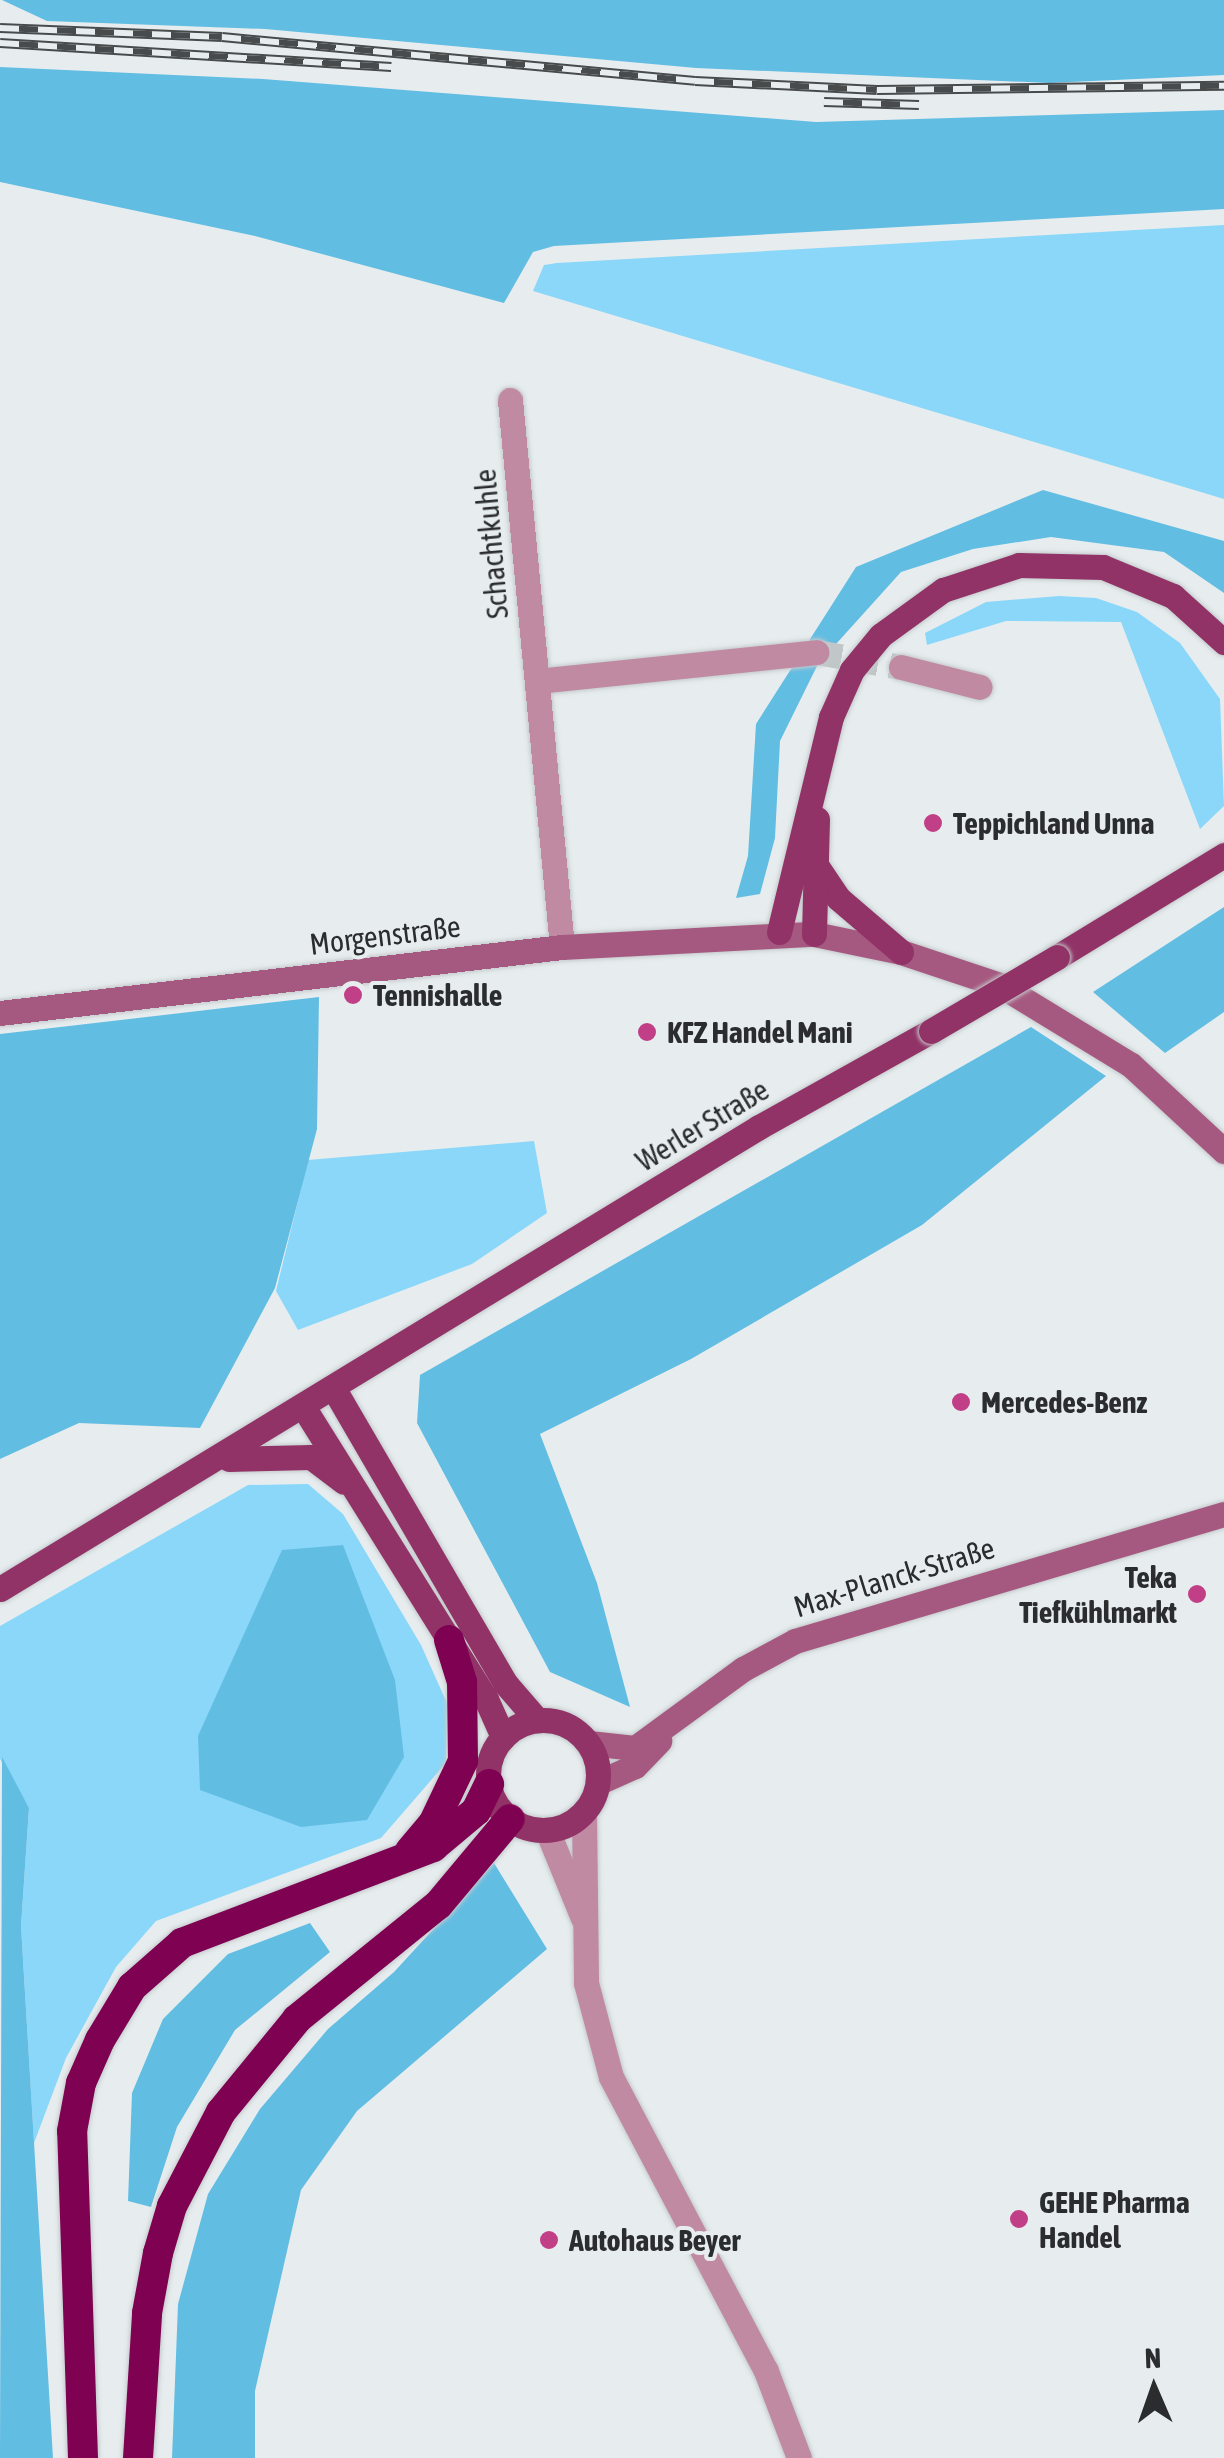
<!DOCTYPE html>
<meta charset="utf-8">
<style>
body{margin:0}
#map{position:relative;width:1224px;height:2458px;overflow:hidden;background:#e7edef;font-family:"Asap Condensed",sans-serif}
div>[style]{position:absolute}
.green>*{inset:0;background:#8ad7f9}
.forest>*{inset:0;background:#62bde3}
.street-tunnel>*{height:25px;margin-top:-12.5px;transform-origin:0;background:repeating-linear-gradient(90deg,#c1c6c8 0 25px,transparent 0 37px)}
.roads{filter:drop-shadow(0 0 2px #c5cacc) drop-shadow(0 0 2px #c5cacc)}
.street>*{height:25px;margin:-12.5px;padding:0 12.5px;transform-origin:12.5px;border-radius:12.5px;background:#c08aa3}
.secondary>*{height:25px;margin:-12.5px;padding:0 12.5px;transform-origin:12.5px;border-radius:12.5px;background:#a65980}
.primary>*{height:25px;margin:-12.5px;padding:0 12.5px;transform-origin:12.5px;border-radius:12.5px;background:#913367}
.primary>.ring{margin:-12.5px;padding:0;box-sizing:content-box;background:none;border:25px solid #913367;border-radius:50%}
.highway>*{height:30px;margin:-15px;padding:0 15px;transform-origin:15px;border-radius:15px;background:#7e0152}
.rail>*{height:10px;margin-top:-5px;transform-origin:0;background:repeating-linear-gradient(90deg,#e7edef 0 19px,#484b4c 0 38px);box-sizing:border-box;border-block:2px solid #484b4c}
.bridges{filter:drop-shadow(0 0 2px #c5cacc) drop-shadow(0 0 2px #c5cacc)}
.primary-bridge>*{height:25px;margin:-12.5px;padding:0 12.5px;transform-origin:12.5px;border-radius:12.5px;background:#913367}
.dots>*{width:28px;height:28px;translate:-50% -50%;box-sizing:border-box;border:5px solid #e7edef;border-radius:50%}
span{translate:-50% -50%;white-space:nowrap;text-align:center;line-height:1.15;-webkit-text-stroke:8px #e7edef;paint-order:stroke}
.street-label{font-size:30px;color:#2a2c2d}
.poi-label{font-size:30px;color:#2a2c2d;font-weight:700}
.left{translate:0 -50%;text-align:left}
.right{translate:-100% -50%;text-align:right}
.north{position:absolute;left:1104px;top:2338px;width:100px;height:100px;-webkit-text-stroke:8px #e7edef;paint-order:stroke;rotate:358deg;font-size:28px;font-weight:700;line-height:40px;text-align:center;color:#2a2c2d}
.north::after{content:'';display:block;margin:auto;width:35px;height:45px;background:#2a2c2d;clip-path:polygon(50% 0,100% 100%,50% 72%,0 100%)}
</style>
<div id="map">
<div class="green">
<i style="clip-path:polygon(1224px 225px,1224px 499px,533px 291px,544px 265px,557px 263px)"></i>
<i style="clip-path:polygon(1059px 596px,1096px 598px,1137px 612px,1180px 643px,1220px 699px,1224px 806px,1200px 829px,1121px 622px,1006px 621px,927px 645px,925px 633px,986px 602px)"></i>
<i style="clip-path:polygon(534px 1141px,547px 1213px,472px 1264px,298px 1330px,276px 1291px,308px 1160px)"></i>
<i style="clip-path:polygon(308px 1484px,343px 1514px,421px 1645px,447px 1703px,446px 1763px,381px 1838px,156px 1921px,116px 1967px,66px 2058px,34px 2143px,21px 1926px,29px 1808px,0 1759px,0 1626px,248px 1485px)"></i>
</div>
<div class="forest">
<i style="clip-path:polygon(2px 0,1224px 0,1224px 75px,1049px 83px,696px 68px,265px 29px,47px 21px)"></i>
<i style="clip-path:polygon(0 67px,263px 79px,816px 122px,1224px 110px,1224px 209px,554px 246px,533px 252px,504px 303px,255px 236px,0 182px)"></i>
<i style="clip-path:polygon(1043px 490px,1224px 541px,1224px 593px,1164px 552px,1051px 537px,973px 549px,901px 572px,818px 664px,780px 741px,775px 838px,760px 894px,736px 898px,748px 856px,756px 724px,856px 567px)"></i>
<i style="clip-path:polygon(1224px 907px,1224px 1012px,1165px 1053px,1093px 992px)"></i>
<i style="clip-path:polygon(319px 997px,317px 1129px,275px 1288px,200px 1428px,79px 1423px,0 1459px,0 1034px)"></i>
<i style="clip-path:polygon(1031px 1027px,1106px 1076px,922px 1225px,691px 1359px,540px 1434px,597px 1583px,630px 1707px,550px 1672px,417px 1423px,420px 1375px)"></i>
<i style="clip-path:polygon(343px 1545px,395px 1680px,404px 1757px,367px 1820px,301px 1827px,200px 1790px,198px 1736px,282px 1550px)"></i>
<i style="clip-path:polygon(2px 1757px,29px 1808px,21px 1926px,53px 2458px,0 2458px)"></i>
<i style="clip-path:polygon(494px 1863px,547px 1949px,357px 2111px,301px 2190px,255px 2391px,255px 2458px,172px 2458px,178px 2304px,208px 2194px,260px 2109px,328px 2029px,394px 1972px)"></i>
<i style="clip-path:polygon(310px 1923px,330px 1952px,235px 2030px,177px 2127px,151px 2207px,128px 2201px,132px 2093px,163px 2019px,228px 1954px)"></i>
</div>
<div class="street-tunnel">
<i style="left:817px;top:652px;width:85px;rotate:10.1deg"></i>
</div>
<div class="roads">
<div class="street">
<i style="left:510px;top:400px;width:549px;rotate:84.57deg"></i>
<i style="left:901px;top:667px;width:81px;rotate:14.2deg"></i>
<i style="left:537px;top:681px;width:281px;rotate:-5.9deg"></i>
<i style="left:584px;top:1814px;width:169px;rotate:89.3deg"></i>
<i style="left:586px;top:1983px;width:97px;rotate:75.1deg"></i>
<i style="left:611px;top:2077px;width:332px;rotate:62.2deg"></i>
<i style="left:766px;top:2371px;width:93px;rotate:69.2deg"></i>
<i style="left:547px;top:1830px;width:95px;rotate:67.8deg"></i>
</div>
<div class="secondary">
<i style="left:0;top:1013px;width:566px;rotate:-6.7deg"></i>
<i style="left:562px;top:947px;width:252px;rotate:-3deg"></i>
<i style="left:814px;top:934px;width:89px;rotate:11.7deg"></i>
<i style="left:901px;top:952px;width:104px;rotate:18.4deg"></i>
<i style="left:1000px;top:985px;width:153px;rotate:31.4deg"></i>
<i style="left:1131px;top:1065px;width:127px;rotate:42.8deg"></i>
<i style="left:589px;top:1743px;width:46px;rotate:6.2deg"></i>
<i style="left:635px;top:1748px;width:134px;rotate:-36.2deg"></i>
<i style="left:743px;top:1669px;width:59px;rotate:-28.3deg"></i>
<i style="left:795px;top:1641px;width:447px;rotate:-16.5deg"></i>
<i style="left:599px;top:1782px;width:39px;rotate:-24deg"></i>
<i style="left:635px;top:1766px;width:35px;rotate:-46deg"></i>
</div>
<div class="primary">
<i style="left:816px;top:865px;width:40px;rotate:56deg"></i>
<i style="left:838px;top:898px;width:83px;rotate:40.6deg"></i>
<i style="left:779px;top:932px;width:221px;rotate:-76.4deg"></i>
<i style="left:831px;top:717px;width:51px;rotate:-65.9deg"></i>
<i style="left:852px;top:670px;width:45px;rotate:-50.4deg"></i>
<i style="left:881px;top:635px;width:77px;rotate:-36deg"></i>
<i style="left:943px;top:590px;width:80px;rotate:-18.2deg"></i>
<i style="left:1019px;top:565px;width:84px;rotate:1.4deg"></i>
<i style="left:1103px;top:567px;width:76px;rotate:22.5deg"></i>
<i style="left:1173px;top:596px;width:69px;rotate:42deg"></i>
<i style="left:814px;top:934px;width:115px;rotate:-88.5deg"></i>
<i style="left:1057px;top:957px;width:196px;rotate:-31.4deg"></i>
<i style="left:334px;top:1389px;width:340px;rotate:59.8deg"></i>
<i style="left:505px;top:1683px;width:49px;rotate:49.1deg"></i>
<i style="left:304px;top:1408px;width:343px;rotate:58deg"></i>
<i style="left:486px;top:1699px;width:42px;rotate:65.9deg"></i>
<i style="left:229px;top:1459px;width:82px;rotate:-1.4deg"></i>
<i style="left:311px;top:1457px;width:41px;rotate:37.1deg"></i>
<i style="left:0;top:1589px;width:889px;rotate:-31.33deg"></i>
<i style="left:759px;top:1127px;width:197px;rotate:-29.2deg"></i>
<i class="ring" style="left:488px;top:1720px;width:85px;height:85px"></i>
</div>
<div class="highway">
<i style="left:410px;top:1851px;width:35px;rotate:-50deg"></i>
<i style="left:433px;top:1824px;width:70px;rotate:-64.5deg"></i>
<i style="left:463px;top:1761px;width:79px;rotate:-90.7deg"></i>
<i style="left:462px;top:1682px;width:44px;rotate:-107.2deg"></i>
<i style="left:83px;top:2458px;width:327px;rotate:-91.9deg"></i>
<i style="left:72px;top:2131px;width:49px;rotate:-79.4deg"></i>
<i style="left:81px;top:2083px;width:47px;rotate:-66.2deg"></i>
<i style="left:100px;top:2040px;width:62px;rotate:-58.9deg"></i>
<i style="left:132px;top:1987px;width:67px;rotate:-41.3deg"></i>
<i style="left:182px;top:1943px;width:269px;rotate:-20.9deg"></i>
<i style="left:433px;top:1847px;width:56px;rotate:-39.9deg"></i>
<i style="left:476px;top:1811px;width:30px;rotate:-64deg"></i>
<i style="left:138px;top:2458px;width:145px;rotate:-86.4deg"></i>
<i style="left:147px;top:2313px;width:61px;rotate:-79.6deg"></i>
<i style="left:158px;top:2253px;width:49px;rotate:-73.4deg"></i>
<i style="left:172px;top:2206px;width:106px;rotate:-62.5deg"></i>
<i style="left:221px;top:2112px;width:120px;rotate:-50.7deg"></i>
<i style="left:297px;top:2019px;width:181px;rotate:-39deg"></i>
<i style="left:438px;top:1905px;width:112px;rotate:-50.1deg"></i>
</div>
</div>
<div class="rail">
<i style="left:0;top:28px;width:222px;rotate:2.3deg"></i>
<i style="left:222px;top:37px;width:475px;rotate:5.3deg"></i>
<i style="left:695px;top:81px;width:182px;rotate:2.8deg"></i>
<i style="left:877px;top:90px;width:347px;rotate:-0.7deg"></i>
<i style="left:0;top:43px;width:392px;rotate:3.5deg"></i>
<i style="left:824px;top:102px;width:95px;rotate:1.8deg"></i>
</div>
<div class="bridges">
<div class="primary-bridge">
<i style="left:931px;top:1031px;width:146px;rotate:-30.4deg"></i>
</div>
</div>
<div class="dots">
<i style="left:933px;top:823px;background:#c03f87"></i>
<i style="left:353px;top:995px;background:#c03f87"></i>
<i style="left:647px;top:1032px;background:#c03f87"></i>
<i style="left:961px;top:1402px;background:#c03f87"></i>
<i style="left:1197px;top:1594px;background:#c03f87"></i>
<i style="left:1019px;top:2219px;background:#c03f87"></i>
<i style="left:549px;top:2240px;background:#c03f87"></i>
</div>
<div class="street-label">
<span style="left:491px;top:544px;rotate:-95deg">Schachtkuhle</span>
<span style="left:385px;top:935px;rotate:-7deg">Morgenstraße</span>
<span style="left:702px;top:1125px;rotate:-31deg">Werler Straße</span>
<span style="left:894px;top:1577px;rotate:-17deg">Max-Planck-Straße</span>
</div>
<div class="poi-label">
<span class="left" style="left:953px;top:823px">Teppichland Unna</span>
<span class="left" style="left:373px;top:995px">Tennishalle</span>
<span class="left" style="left:667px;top:1032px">KFZ Handel Mani</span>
<span class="left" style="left:981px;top:1402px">Mercedes-Benz</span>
<span class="right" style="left:1177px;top:1594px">Teka<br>Tiefkühlmarkt</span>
<span class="left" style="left:1039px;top:2219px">GEHE Pharma<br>Handel</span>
<span class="left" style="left:569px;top:2240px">Autohaus Beyer</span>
</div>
<div class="north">N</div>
</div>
